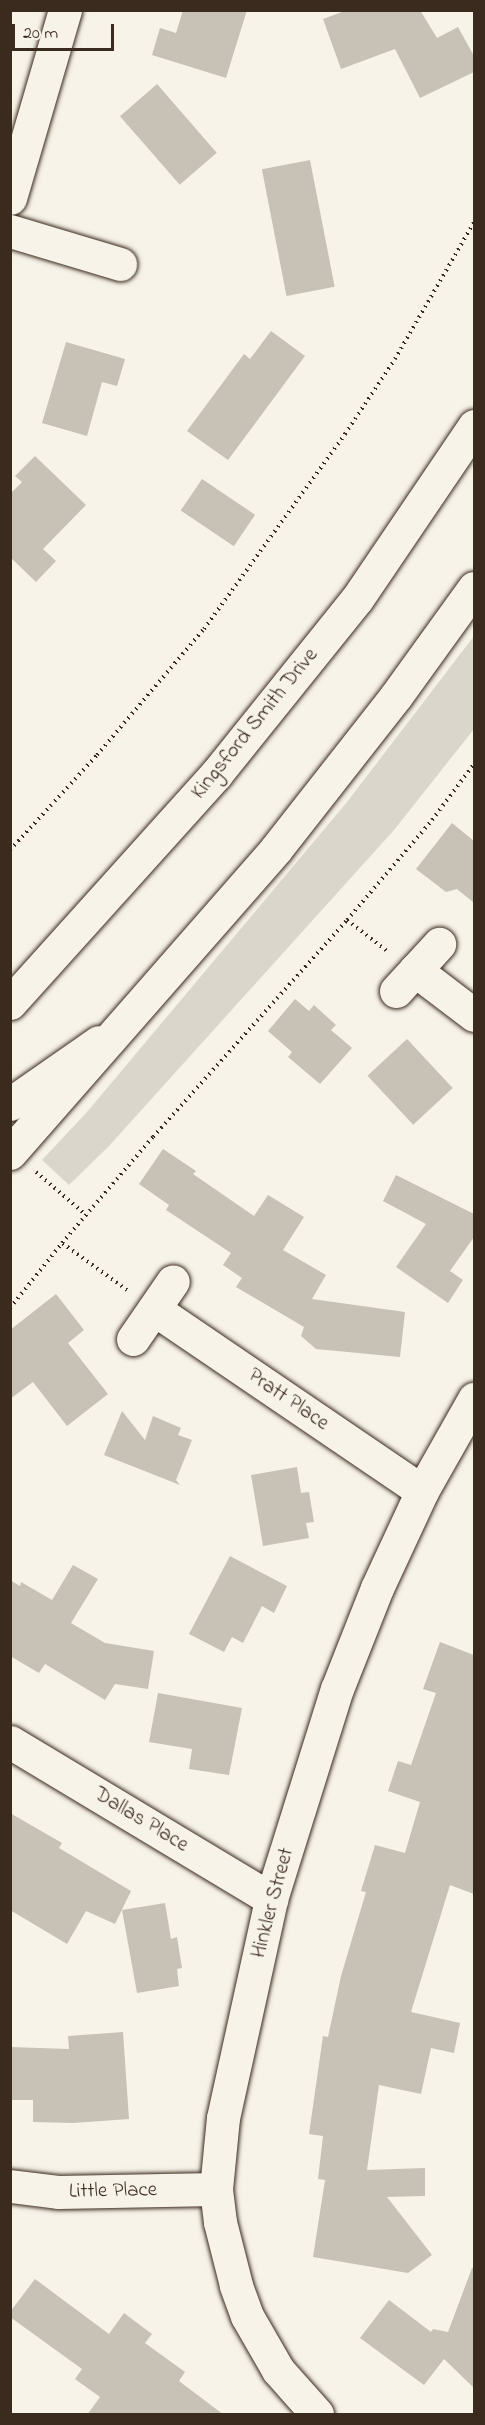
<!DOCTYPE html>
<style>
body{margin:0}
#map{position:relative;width:485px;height:2425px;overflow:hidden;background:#f7f3e8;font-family:"Indie Flower",sans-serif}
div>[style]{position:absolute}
.green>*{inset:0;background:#dbd6cb}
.building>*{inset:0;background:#c8c1b6;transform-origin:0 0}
.path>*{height:4px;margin-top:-2px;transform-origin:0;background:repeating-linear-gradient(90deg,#3b2a1e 0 1.5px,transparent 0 6px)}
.roads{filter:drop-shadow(0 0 2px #3b2a1e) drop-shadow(0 0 2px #3b2a1e)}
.minor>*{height:33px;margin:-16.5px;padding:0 16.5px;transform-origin:16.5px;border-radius:16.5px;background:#f7f3e8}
.tertiary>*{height:33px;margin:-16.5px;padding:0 16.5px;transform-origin:16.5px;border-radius:16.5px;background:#f7f3e8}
.primary>*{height:33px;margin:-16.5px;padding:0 16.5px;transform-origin:16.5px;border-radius:16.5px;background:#f7f3e8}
span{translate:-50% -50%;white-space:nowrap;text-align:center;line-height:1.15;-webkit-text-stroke:4.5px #f7f3e8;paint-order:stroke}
.street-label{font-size:21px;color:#3b2a1e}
.frame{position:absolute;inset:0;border:12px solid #3b2a1e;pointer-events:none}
.scale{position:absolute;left:12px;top:24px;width:102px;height:27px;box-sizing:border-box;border:3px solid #3b2a1e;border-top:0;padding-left:8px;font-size:18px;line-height:21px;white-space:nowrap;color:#3b2a1e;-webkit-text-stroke:4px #f7f3e8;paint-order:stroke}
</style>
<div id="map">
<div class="green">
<i style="clip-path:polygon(474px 636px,474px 729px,394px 830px,109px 1146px,69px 1185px,42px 1160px,87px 1112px,347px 802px)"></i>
</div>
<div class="building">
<i style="clip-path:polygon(183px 10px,247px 10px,226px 78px,152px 55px,160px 28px,176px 33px)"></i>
<i style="clip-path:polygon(347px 10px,420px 10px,437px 38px,458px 27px,474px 56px,474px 72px,420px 98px,395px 49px,341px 69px,323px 19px)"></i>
<i style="left:157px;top:84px;width:91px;height:49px;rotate:49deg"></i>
<i style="left:310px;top:160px;width:129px;height:49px;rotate:79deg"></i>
<i style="clip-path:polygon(271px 331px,305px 356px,228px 460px,187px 431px,244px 354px,250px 359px)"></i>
<i style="clip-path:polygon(66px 342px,125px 359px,117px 386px,102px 382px,87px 436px,42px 423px)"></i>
<i style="clip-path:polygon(35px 456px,86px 505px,43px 549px,56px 561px,36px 582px,10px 557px,10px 494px,22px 482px,15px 476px)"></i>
<i style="left:202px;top:479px;width:64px;height:38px;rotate:34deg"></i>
<i style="clip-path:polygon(452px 823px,474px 841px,474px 903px,457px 889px,446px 892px,416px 869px)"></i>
<i style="clip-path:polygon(295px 999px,309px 1011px,314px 1005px,336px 1025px,331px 1030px,352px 1048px,320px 1084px,288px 1057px,292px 1052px,268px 1031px)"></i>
<i style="left:407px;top:1039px;width:67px;height:54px;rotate:47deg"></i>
<i style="clip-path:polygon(163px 1149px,196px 1171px,193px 1174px,254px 1216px,268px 1195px,304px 1217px,283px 1250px,326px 1275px,312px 1299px,405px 1312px,400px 1357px,316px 1349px,301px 1336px,304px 1327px,236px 1287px,242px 1278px,223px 1265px,231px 1253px,166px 1210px,169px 1205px,139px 1184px)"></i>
<i style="clip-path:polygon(396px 1175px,474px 1214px,474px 1237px,450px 1271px,463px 1280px,448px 1303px,396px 1267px,426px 1224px,383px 1201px)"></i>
<i style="clip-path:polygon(56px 1294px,84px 1330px,68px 1343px,108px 1394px,67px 1426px,33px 1382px,10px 1399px,10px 1330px)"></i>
<i style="clip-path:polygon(122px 1411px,145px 1440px,153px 1416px,181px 1428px,178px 1435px,192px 1440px,176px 1480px,180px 1485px,104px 1455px)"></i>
<i style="clip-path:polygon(297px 1467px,301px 1493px,309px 1492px,314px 1522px,306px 1523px,309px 1538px,263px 1546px,251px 1475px)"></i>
<i style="clip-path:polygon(230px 1556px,287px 1586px,274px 1613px,262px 1606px,243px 1643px,232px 1637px,224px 1652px,189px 1634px)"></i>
<i style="clip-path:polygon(73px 1565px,98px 1579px,71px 1623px,105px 1643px,154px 1651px,148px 1689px,115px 1684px,105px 1700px,45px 1664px,39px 1673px,10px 1656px,10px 1580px,20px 1586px,21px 1582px,52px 1600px)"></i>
<i style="clip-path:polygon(440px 1642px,474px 1655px,474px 1894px,450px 1885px,411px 2012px,460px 2023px,454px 2053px,431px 2048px,421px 2094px,379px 2085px,367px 2170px,425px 2168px,425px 2196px,387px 2197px,432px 2255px,408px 2273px,313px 2257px,325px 2180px,318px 2179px,323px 2136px,309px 2134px,323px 2036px,328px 2037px,341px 1976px,366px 1892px,361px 1891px,375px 1845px,405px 1853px,420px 1802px,388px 1791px,398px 1761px,411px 1765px,436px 1693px,423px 1689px)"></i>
<i style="clip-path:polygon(158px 1693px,242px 1708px,229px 1775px,189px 1769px,192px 1749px,149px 1742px)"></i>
<i style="clip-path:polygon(10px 1813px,62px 1843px,59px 1848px,131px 1891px,115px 1924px,86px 1911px,67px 1944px,10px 1910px)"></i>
<i style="clip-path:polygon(165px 1903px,171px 1939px,177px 1937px,182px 1968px,177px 1969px,179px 1986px,137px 1993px,122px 1910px)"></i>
<i style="clip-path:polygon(123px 2032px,129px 2119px,73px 2123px,33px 2122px,33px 2100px,10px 2100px,10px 2047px,69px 2049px,68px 2036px)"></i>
<i style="clip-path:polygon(472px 2268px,474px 2268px,474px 2388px,444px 2359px,424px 2385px,360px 2338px,389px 2300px,431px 2332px,433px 2329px,448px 2332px)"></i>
<i style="clip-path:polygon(35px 2279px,109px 2334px,124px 2313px,152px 2334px,145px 2343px,185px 2372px,179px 2381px,224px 2415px,87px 2415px,100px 2397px,75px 2379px,82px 2369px,10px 2317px,10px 2312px)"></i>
</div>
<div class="path">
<i style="left:10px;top:850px;width:129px;rotate:-47.5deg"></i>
<i style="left:97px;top:755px;width:165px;rotate:-49.7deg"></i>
<i style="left:204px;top:629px;width:241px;rotate:-54.1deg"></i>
<i style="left:345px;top:434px;width:90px;rotate:-56.3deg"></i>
<i style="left:395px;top:359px;width:158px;rotate:-60deg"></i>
<i style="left:347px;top:920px;width:131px;rotate:-49.6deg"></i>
<i style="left:432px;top:820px;width:70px;rotate:-53.1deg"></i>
<i style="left:36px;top:1172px;width:66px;rotate:40.7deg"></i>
<i style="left:127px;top:1290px;width:80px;rotate:-144.1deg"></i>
<i style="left:62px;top:1243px;width:140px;rotate:-49.4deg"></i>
<i style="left:153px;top:1137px;width:291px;rotate:-48.2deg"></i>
<i style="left:347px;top:920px;width:51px;rotate:37.8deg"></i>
<i style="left:10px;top:1308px;width:83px;rotate:-51.3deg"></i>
</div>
<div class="roads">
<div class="minor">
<i style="left:10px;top:198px;width:196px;rotate:-73.7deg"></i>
<i style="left:10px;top:231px;width:115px;rotate:16.7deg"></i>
<i style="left:415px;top:970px;width:74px;rotate:37.3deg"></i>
<i style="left:396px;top:991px;width:64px;rotate:-47.5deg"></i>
<i style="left:154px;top:1309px;width:324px;rotate:34.2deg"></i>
<i style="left:133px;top:1339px;width:70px;rotate:-55.4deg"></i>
<i style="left:10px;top:1742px;width:305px;rotate:31deg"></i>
<i style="left:10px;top:2186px;width:48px;rotate:7.1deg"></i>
<i style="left:58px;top:2192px;width:158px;rotate:-1.1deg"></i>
<i style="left:317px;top:2414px;width:59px;rotate:-131.6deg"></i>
<i style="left:278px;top:2370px;width:62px;rotate:-119.9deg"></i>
<i style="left:247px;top:2316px;width:33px;rotate:-110deg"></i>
<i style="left:236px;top:2285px;width:65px;rotate:-104.3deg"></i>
<i style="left:220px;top:2222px;width:33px;rotate:-97deg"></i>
<i style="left:216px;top:2189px;width:71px;rotate:-84.4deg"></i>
<i style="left:223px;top:2118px;width:224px;rotate:-77.6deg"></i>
<i style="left:271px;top:1899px;width:220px;rotate:-72.6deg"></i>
<i style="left:337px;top:1689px;width:109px;rotate:-68.4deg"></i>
<i style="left:377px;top:1588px;width:107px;rotate:-65.1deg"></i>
<i style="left:422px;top:1491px;width:106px;rotate:-60.5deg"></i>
</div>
<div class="tertiary">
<i style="left:10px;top:1104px;width:108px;rotate:-34.9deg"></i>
</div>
<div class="primary">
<i style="left:10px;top:1003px;width:309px;rotate:-48deg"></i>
<i style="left:217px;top:773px;width:223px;rotate:-51.2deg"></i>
<i style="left:357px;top:599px;width:209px;rotate:-55.9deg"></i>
<i style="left:10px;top:1153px;width:404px;rotate:-48.8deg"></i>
<i style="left:276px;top:849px;width:194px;rotate:-51.9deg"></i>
<i style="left:396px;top:696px;width:133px;rotate:-54.2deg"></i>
</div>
</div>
<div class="street-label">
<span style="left:255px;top:724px;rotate:-51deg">Kingsford Smith Drive</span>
<span style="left:288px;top:1400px;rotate:34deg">Pratt Place</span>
<span style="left:141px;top:1820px;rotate:31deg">Dallas Place</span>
<span style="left:273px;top:1903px;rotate:-75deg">Hinkler Street</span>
<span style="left:113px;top:2191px;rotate:-1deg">Little Place</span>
</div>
<div class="frame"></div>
<div class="scale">20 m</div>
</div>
